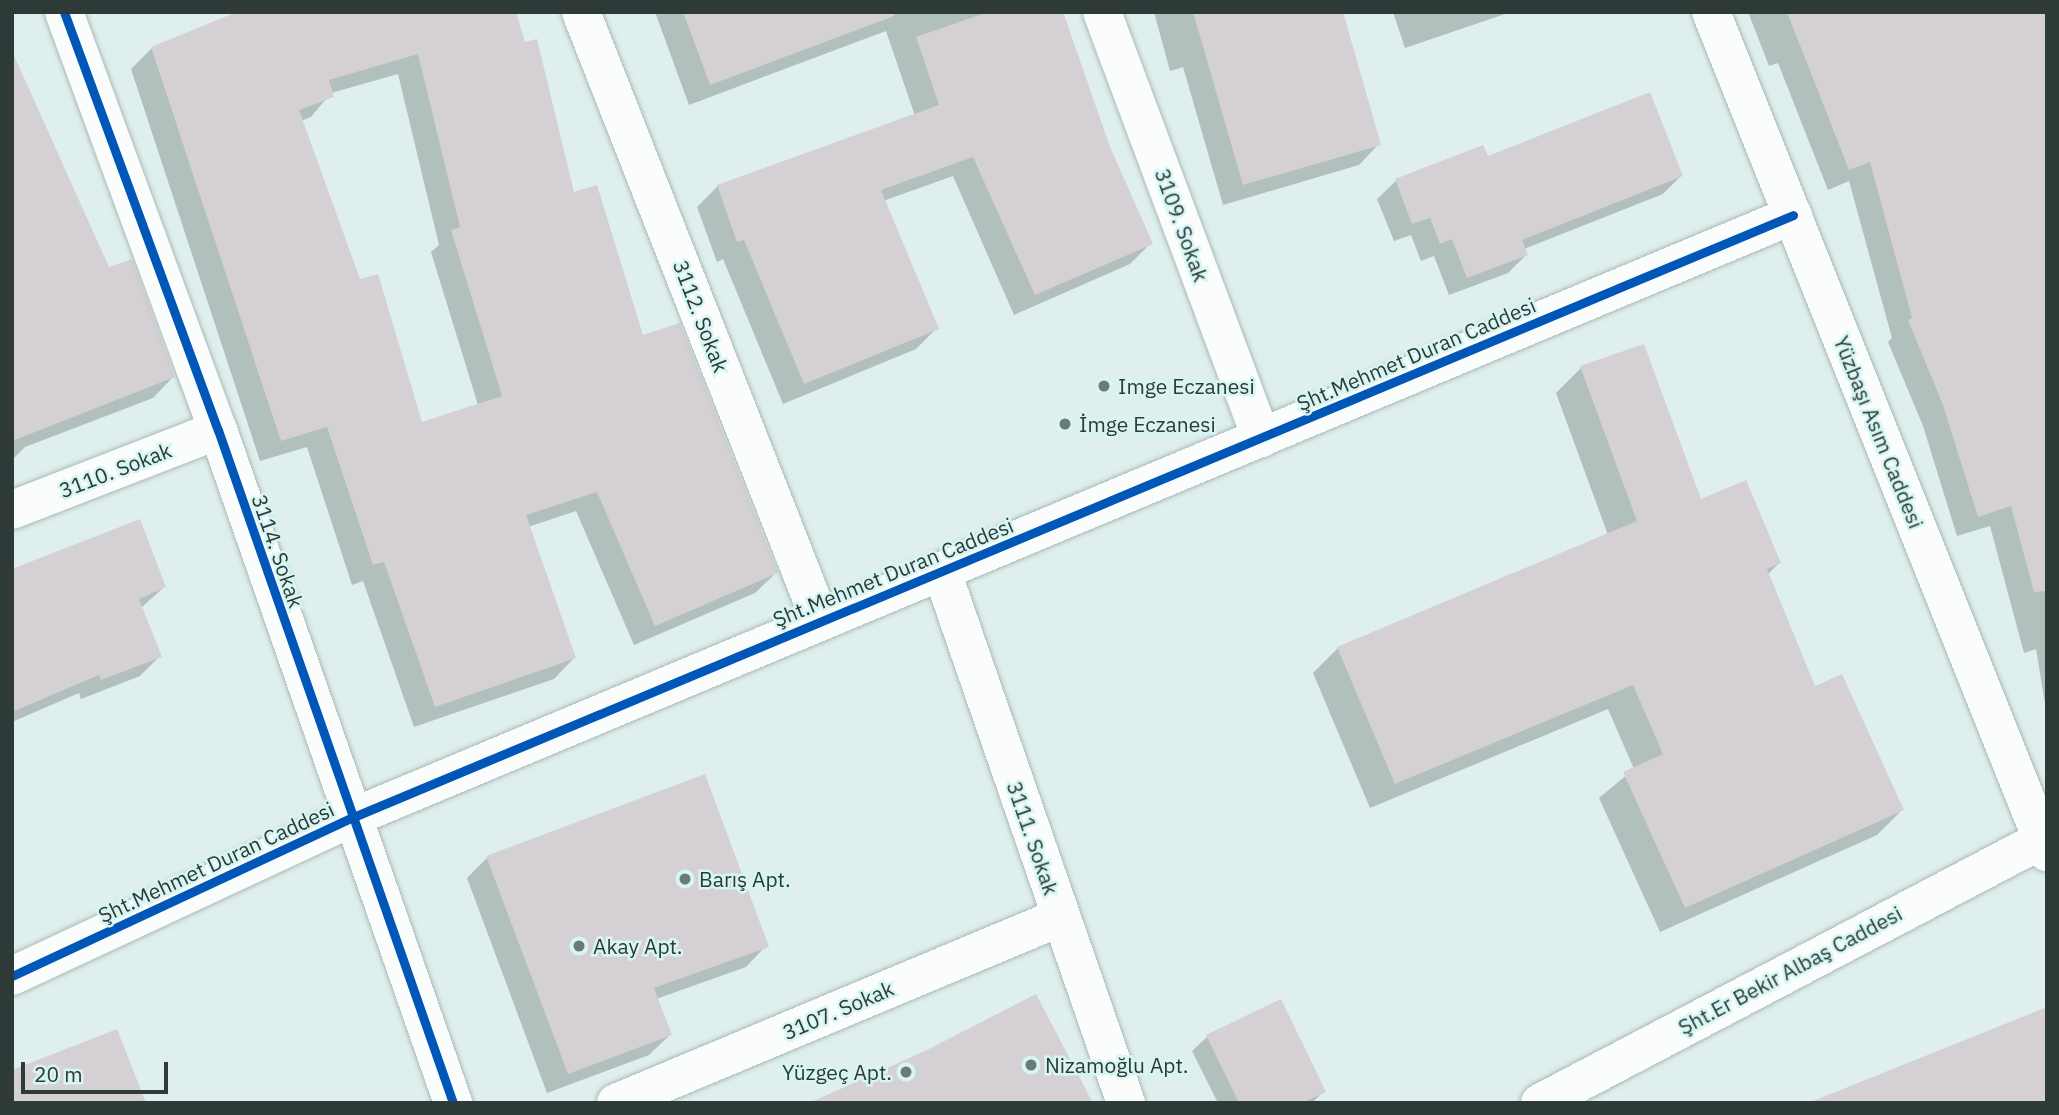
<!DOCTYPE html>
<meta charset="utf-8">
<style>
body{margin:0}
#map{position:relative;width:2059px;height:1115px;overflow:hidden;background:#deefed;font-family:"IBM Plex Sans",sans-serif}
div>[style]{position:absolute}
.shadow>*{inset:0;background:#0003}
.building>*{inset:0;background:#d5d0d4}
.roads{filter:drop-shadow(0 0 2px #acbab9) drop-shadow(0 0 2px #acbab9)}
.street>*{height:38px;margin:-19px;padding:0 19px;transform-origin:19px;border-radius:19px;background:#fafdfc}
.secondary>*{height:38px;margin:-19px;padding:0 19px;transform-origin:19px;border-radius:19px;background:#fafdfc}
.cycleway>*{height:9px;margin:-4.5px;padding:0 4.5px;transform-origin:4.5px;border-radius:4.5px;background:#0057b8}
.dots>*{width:19px;height:19px;translate:-50% -50%;box-sizing:border-box;border:4px solid #d7f6f3;border-radius:50%}
span{translate:-50% -50%;white-space:nowrap;text-align:center;line-height:1.15;-webkit-text-stroke:5px #d7f6f3;paint-order:stroke}
.street-label{font-size:21px;color:#2d3a38}
.poi-label{font-size:21px;color:#2d3a38}
.left{translate:0 -50%;text-align:left}
.right{translate:-100% -50%;text-align:right}
.frame{position:absolute;inset:0;border:14px solid #2d3a38;pointer-events:none}
.scale{position:absolute;left:21px;top:1062px;width:147px;height:32px;box-sizing:border-box;border:4px solid #2d3a38;border-top:0;padding-left:9px;font-size:21px;line-height:24px;white-space:nowrap;color:#2d3a38;-webkit-text-stroke:5px #d7f6f3;paint-order:stroke}
</style>
<div id="map">
<div class="shadow">
<i style="clip-path:polygon(evenodd,514px 12px,573px 194px,642px 337px,776px 573px,755px 593px,634px 645px,576px 511px,528px 527px,574px 658px,554px 679px,414px 727px,363px 581px,352px 585px,307px 447px,260px 461px,131px 69px,152px 48px,514px 12px,398px 74px,439px 245px,431px 252px,478px 405px,421px 424px,358px 282px,301px 121px,311px 117px,331px 93px,398px 74px)"></i>
<i style="clip-path:polygon(655px 12px,1061px 12px,1108px 148px,1151px 243px,1130px 264px,1014px 315px,953px 176px,883px 201px,937px 328px,916px 349px,783px 404px,723px 259px,717px 262px,697px 207px,718px 186px,915px 116px,886px 31px,689px 105px)"></i>
<i style="clip-path:polygon(1154px 12px,1341px 12px,1379px 144px,1359px 165px,1223px 205px,1183px 67px,1170px 71px)"></i>
<i style="clip-path:polygon(1393px 12px,1511px 12px,1405px 48px)"></i>
<i style="clip-path:polygon(1748px 12px,2047px 12px,2047px 716px,2036px 649px,2024px 653px,1990px 526px,1957px 536px,1923px 426px,1888px 342px,1892px 338px,1849px 181px,1828px 190px,1778px 63px,1769px 66px)"></i>
<i style="clip-path:polygon(12px 113px,173px 377px,153px 398px,25px 447px,12px 460px)"></i>
<i style="clip-path:polygon(1482px 147px,1487px 158px,1681px 176px,1663px 194px,1524px 249px,1526px 255px,1508px 273px,1449px 295px,1434px 256px,1421px 261px,1411px 235px,1394px 241px,1377px 199px,1396px 181px)"></i>
<i style="clip-path:polygon(1581px 368px,1700px 501px,1779px 563px,1767px 575px,1815px 688px,1902px 810px,1877px 835px,1660px 932px,1599px 798px,1634px 769px,1608px 709px,1370px 808px,1313px 673px,1338px 648px,1608px 535px,1556px 393px)"></i>
<i style="clip-path:polygon(12px 572px,164px 587px,141px 608px,160px 656px,140px 676px,81px 699px,79px 693px,12px 722px)"></i>
<i style="clip-path:polygon(487px 858px,766px 946px,746px 967px,656px 999px,670px 1035px,649px 1055px,547px 1093px,467px 878px)"></i>
<i style="clip-path:polygon(1207px 1037px,1324px 1091px,1312px 1103px,1218px 1103px,1192px 1051px)"></i>
</div>
<div class="building">
<i style="clip-path:polygon(evenodd,237px 12px,516px 12px,525px 42px,537px 39px,574px 192px,597px 185px,643px 335px,680px 323px,778px 573px,655px 626px,597px 492px,526px 515px,576px 658px,435px 707px,384px 562px,373px 565px,327px 427px,281px 441px,151px 47px,237px 12px,418px 54px,460px 227px,451px 230px,502px 396px,422px 422px,378px 274px,360px 279px,299px 110px,334px 97px,329px 80px,418px 54px)"></i>
<i style="clip-path:polygon(683px 12px,894px 12px,894px 16px,710px 85px)"></i>
<i style="clip-path:polygon(988px 12px,1063px 12px,1110px 147px,1153px 244px,1035px 295px,973px 157px,881px 190px,939px 329px,804px 384px,744px 240px,737px 242px,717px 185px,939px 105px,916px 37px)"></i>
<i style="clip-path:polygon(1193px 12px,1343px 12px,1381px 145px,1243px 185px)"></i>
<i style="clip-path:polygon(1787px 12px,2047px 12px,2047px 591px,2034px 592px,2011px 506px,1978px 517px,1943px 405px,1908px 320px,1912px 318px,1870px 162px,1849px 170px)"></i>
<i style="clip-path:polygon(12px 51px,109px 267px,132px 259px,175px 377px,12px 441px)"></i>
<i style="clip-path:polygon(1650px 92px,1683px 176px,1522px 240px,1528px 255px,1467px 278px,1452px 239px,1440px 244px,1430px 218px,1412px 224px,1395px 179px,1483px 145px,1488px 156px)"></i>
<i style="clip-path:polygon(1644px 344px,1701px 499px,1746px 480px,1781px 563px,1767px 569px,1815px 686px,1842px 674px,1904px 810px,1685px 908px,1623px 772px,1663px 754px,1633px 685px,1395px 784px,1337px 647px,1637px 521px,1580px 366px)"></i>
<i style="clip-path:polygon(140px 519px,166px 587px,139px 599px,162px 657px,101px 680px,99px 675px,12px 712px,12px 569px)"></i>
<i style="clip-path:polygon(705px 774px,769px 947px,654px 988px,672px 1035px,568px 1074px,486px 856px)"></i>
<i style="clip-path:polygon(1036px 994px,1093px 1103px,809px 1103px,927px 1050px)"></i>
<i style="clip-path:polygon(1281px 999px,1326px 1092px,1302px 1103px,1239px 1103px,1206px 1035px)"></i>
<i style="clip-path:polygon(2047px 1007px,2047px 1103px,1813px 1103px,1813px 1101px)"></i>
<i style="clip-path:polygon(117px 1029px,146px 1103px,12px 1103px,12px 1070px)"></i>
</div>
<div class="roads">
<div class="street">
<i style="left:64px;top:12px;width:445px;rotate:69.8deg"></i>
<i style="left:218px;top:430px;width:713px;rotate:70.75deg"></i>
<i style="left:581px;top:12px;width:653px;rotate:68.54deg"></i>
<i style="left:1102px;top:12px;width:455px;rotate:69.5deg"></i>
<i style="left:12px;top:510px;width:221px;rotate:-21.2deg"></i>
<i style="left:942px;top:572px;width:562px;rotate:70.89deg"></i>
<i style="left:12px;top:976px;width:374px;rotate:-25deg"></i>
<i style="left:351px;top:818px;width:1563px;rotate:-22.69deg"></i>
<i style="left:616px;top:1103px;width:481px;rotate:-22.7deg"></i>
<i style="left:1540px;top:1103px;width:573px;rotate:-27.68deg"></i>
</div>
<div class="secondary">
<i style="left:1711px;top:12px;width:905px;rotate:68.2deg"></i>
</div>
</div>
<div class="cycleway">
<i style="left:64px;top:12px;width:445px;rotate:69.8deg"></i>
<i style="left:218px;top:430px;width:713px;rotate:70.75deg"></i>
<i style="left:12px;top:976px;width:374px;rotate:-25deg"></i>
<i style="left:351px;top:818px;width:1563px;rotate:-22.69deg"></i>
</div>
<div class="dots">
<i style="left:1104px;top:386px;background:#6b7977"></i>
<i style="left:1065px;top:424px;background:#6b7977"></i>
<i style="left:685px;top:879px;background:#6b7977"></i>
<i style="left:579px;top:946px;background:#6b7977"></i>
<i style="left:1031px;top:1065px;background:#6b7977"></i>
<i style="left:906px;top:1072px;background:#6b7977"></i>
</div>
<div class="street-label">
<span style="left:1182px;top:225px;rotate:70deg">3109. Sokak</span>
<span style="left:701px;top:316px;rotate:69deg">3112. Sokak</span>
<span style="left:1416px;top:354px;rotate:-23deg">Şht.Mehmet Duran Caddesi</span>
<span style="left:1879px;top:432px;rotate:68deg">Yüzbaşı Asım Caddesi</span>
<span style="left:115px;top:470px;rotate:-21deg">3110. Sokak</span>
<span style="left:278px;top:551px;rotate:71deg">3114. Sokak</span>
<span style="left:893px;top:572px;rotate:-22deg">Şht.Mehmet Duran Caddesi</span>
<span style="left:1033px;top:838px;rotate:71deg">3111. Sokak</span>
<span style="left:216px;top:862px;rotate:-25deg">Şht.Mehmet Duran Caddesi</span>
<span style="left:1790px;top:970px;rotate:-28deg">Şht.Er Bekir Albaş Caddesi</span>
<span style="left:838px;top:1010px;rotate:-23deg">3107. Sokak</span>
</div>
<div class="poi-label">
<span class="left" style="left:1118px;top:386px">Imge Eczanesi</span>
<span class="left" style="left:1079px;top:424px">İmge Eczanesi</span>
<span class="left" style="left:699px;top:879px">Barış Apt.</span>
<span class="left" style="left:593px;top:946px">Akay Apt.</span>
<span class="left" style="left:1045px;top:1065px">Nizamoğlu Apt.</span>
<span class="right" style="left:892px;top:1072px">Yüzgeç Apt.</span>
</div>
<div class="frame"></div>
<div class="scale">20 m</div>
</div>
